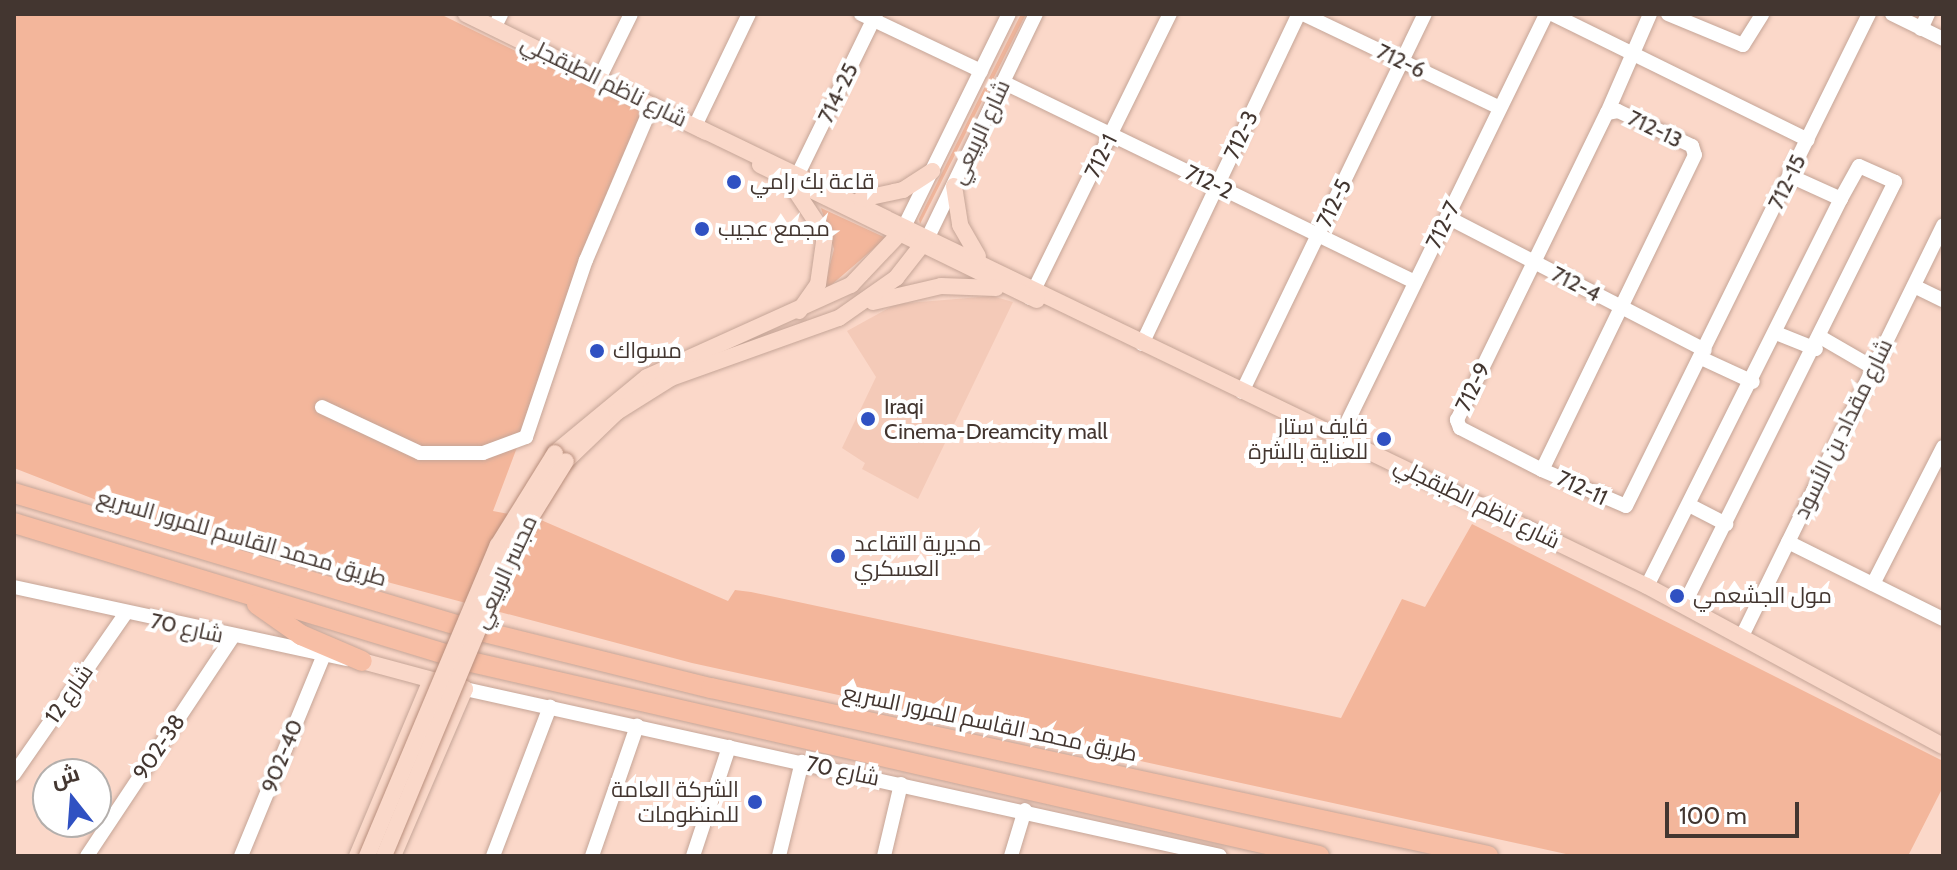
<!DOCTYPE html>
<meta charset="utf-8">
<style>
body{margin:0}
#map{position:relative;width:1957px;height:870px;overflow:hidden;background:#fbd8c9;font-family:Cabin,Cairo,sans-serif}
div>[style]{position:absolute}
.built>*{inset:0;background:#f4cab8}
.green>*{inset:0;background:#f3b69b}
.roads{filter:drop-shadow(0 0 2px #c5a597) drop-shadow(0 0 2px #c5a597)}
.minor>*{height:14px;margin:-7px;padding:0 7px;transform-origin:7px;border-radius:7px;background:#fff}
.major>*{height:16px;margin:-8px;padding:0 8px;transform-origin:8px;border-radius:8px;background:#fad8c9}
.highway>*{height:20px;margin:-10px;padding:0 10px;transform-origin:10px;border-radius:10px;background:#f7bea5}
.bridges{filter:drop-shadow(0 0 2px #b88e7c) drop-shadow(0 0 2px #b88e7c)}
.major-bridge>*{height:16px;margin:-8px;padding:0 8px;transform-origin:8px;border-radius:8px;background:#fad8c9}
.dots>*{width:22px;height:22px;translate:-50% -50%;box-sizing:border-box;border:4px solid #fff;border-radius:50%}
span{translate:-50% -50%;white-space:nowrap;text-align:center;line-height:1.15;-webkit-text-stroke:8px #fff;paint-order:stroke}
.street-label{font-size:22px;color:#433630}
.poi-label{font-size:22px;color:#433630}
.left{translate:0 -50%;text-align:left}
.right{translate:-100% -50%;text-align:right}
.frame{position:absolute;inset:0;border:16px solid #433630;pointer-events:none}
.north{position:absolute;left:32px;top:758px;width:80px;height:80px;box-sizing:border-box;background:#fff;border:2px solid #b4afac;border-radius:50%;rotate:343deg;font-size:22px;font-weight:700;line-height:32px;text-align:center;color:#433630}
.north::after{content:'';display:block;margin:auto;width:28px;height:36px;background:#3051c2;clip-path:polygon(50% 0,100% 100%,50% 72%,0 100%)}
.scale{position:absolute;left:1665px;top:802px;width:134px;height:36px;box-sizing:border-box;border:4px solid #433630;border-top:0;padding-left:10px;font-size:24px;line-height:28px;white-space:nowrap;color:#433630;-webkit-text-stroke:6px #fff;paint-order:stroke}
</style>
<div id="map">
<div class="built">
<i style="clip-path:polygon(992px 296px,1013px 302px,918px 499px,862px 469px,865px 463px,842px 448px,876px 377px,847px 331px,896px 304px)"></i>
</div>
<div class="green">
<i style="clip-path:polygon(14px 14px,440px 14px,643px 113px,493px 511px,541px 520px,728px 601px,735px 590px,751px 592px,1341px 718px,1402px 599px,1425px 607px,1472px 524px,1943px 761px,1943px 787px,1908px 856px,1575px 856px,692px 663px,135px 515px,14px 468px)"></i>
<i style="clip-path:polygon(1021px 14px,1026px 14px,920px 224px,919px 219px)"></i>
<i style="clip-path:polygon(821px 208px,886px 238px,823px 292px,834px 249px)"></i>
</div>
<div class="roads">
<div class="minor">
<i style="left:861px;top:14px;width:133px;rotate:25.4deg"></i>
<i style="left:1303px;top:14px;width:218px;rotate:25.5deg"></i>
<i style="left:1552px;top:14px;width:285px;rotate:26.2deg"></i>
<i style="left:1668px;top:14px;width:81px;rotate:22.5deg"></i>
<i style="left:1743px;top:45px;width:36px;rotate:-58deg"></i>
<i style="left:1892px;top:14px;width:57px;rotate:26.1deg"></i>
<i style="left:494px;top:28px;width:16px;rotate:-63deg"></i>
<i style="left:1921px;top:29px;width:17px;rotate:-65deg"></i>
<i style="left:599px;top:79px;width:72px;rotate:-63.8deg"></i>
<i style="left:1003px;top:82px;width:458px;rotate:25.9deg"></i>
<i style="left:1607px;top:113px;width:108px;rotate:-66.5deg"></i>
<i style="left:695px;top:126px;width:124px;rotate:-64.3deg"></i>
<i style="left:799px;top:172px;width:176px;rotate:-64deg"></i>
<i style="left:1447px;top:217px;width:290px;rotate:27.3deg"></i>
<i style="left:906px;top:223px;width:233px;rotate:-63.8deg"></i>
<i style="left:929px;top:235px;width:246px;rotate:-64.2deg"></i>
<i style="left:1914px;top:286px;width:32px;rotate:26deg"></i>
<i style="left:1030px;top:298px;width:317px;rotate:-63.8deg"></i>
<i style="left:1776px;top:333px;width:43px;rotate:21.8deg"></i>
<i style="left:1822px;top:338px;width:58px;rotate:30.1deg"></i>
<i style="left:1142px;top:344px;width:365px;rotate:-64.6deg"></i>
<i style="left:1701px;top:358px;width:57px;rotate:24.8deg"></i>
<i style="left:1242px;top:392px;width:420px;rotate:-64.2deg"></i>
<i style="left:322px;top:407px;width:108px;rotate:25.1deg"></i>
<i style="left:420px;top:453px;width:63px"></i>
<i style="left:483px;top:453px;width:46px;rotate:-20.4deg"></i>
<i style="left:526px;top:437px;width:187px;rotate:-71.3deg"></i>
<i style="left:586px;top:260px;width:168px;rotate:-66.9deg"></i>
<i style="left:1340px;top:437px;width:470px;rotate:-64deg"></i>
<i style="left:1542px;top:470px;width:92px;rotate:-152.9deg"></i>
<i style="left:1460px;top:428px;width:9px;rotate:-111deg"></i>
<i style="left:1457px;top:420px;width:342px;rotate:-64deg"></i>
<i style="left:1607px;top:113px;width:11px;rotate:-10deg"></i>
<i style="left:1618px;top:111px;width:82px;rotate:25.3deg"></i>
<i style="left:1692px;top:146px;width:9px;rotate:72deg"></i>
<i style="left:1695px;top:155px;width:350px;rotate:115.9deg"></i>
<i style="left:1542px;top:470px;width:91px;rotate:23.2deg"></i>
<i style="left:1626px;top:506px;width:549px;rotate:-63.72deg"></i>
<i style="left:1689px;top:505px;width:42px;rotate:27.2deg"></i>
<i style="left:1788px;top:542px;width:173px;rotate:26.4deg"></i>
<i style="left:1873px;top:584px;width:154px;rotate:-62.9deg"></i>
<i style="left:1647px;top:586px;width:433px;rotate:-63.4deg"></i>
<i style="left:1841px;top:199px;width:56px;rotate:-155.7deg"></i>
<i style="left:14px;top:587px;width:340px;rotate:12.2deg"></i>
<i style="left:1684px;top:605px;width:473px;rotate:-63.5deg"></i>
<i style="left:1895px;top:182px;width:39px;rotate:-156deg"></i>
<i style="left:1859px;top:166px;width:38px;rotate:119deg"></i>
<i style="left:1743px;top:634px;width:455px;rotate:-63.9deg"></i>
<i style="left:465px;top:689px;width:773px;rotate:12.47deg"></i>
<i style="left:14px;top:774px;width:195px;rotate:-55.2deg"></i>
<i style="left:87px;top:856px;width:262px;rotate:-56.4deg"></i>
<i style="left:241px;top:856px;width:215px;rotate:-67.6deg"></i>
<i style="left:493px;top:856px;width:160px;rotate:-69.1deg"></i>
<i style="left:592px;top:856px;width:138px;rotate:-70.9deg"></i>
<i style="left:693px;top:856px;width:115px;rotate:-71.7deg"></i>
<i style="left:779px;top:856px;width:97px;rotate:-76.3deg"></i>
<i style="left:884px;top:856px;width:74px;rotate:-76.7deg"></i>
<i style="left:1011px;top:856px;width:48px;rotate:-73.1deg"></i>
</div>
<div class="major">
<i style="left:466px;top:14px;width:267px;rotate:26.2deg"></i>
<i style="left:699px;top:128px;width:1053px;rotate:25.79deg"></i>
<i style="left:1647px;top:586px;width:336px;rotate:28.4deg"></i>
<i style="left:760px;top:165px;width:308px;rotate:26deg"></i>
<i style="left:954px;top:186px;width:39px;rotate:81deg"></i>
<i style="left:960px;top:225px;width:36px;rotate:60deg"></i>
<i style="left:793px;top:187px;width:58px;rotate:56.3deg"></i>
<i style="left:825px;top:235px;width:49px;rotate:98.1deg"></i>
<i style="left:818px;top:284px;width:33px;rotate:125deg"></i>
<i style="left:861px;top:199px;width:43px;rotate:-12.1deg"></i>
<i style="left:903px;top:190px;width:35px;rotate:-33deg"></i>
<i style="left:873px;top:302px;width:70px;rotate:-13.2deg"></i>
<i style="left:941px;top:286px;width:55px;rotate:2.1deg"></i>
<i style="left:555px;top:453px;width:119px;rotate:-39.6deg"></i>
<i style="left:647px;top:377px;width:224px;rotate:-24.3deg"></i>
<i style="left:851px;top:285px;width:74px;rotate:-46.6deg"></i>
<i style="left:566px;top:461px;width:71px;rotate:-43.9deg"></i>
<i style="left:617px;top:412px;width:64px;rotate:-32.2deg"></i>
<i style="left:671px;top:378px;width:178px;rotate:-19.7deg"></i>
<i style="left:839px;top:318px;width:70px;rotate:-35.1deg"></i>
<i style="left:896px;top:278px;width:47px;rotate:-51.9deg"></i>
<i style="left:362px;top:661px;width:77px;rotate:15.1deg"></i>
<i style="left:357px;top:856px;width:191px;rotate:-67.2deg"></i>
<i style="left:393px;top:856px;width:182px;rotate:-66.7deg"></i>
<i style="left:465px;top:689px;width:7px;rotate:-164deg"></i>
</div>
<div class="highway">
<i style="left:14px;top:493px;width:463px;rotate:16.6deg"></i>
<i style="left:14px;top:523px;width:450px;rotate:16.9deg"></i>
<i style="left:257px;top:604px;width:54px;rotate:35.2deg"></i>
<i style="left:301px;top:635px;width:66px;rotate:23.1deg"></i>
<i style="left:484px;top:632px;width:234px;rotate:13.9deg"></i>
<i style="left:711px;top:688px;width:795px;rotate:12.2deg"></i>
<i style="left:471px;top:662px;width:870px;rotate:12.89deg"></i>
</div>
</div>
<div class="bridges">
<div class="major-bridge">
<i style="left:367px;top:856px;width:337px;rotate:-67.2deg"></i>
<i style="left:498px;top:545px;width:108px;rotate:-58.2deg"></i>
<i style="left:384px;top:856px;width:334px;rotate:-67.4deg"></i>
<i style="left:512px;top:548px;width:102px;rotate:-58.2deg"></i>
</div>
</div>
<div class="dots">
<i style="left:734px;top:182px;background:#3051c2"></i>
<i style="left:702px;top:229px;background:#3051c2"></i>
<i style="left:597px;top:351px;background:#3051c2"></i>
<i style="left:868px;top:419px;background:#3051c2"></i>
<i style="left:1384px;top:439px;background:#3051c2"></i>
<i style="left:838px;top:556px;background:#3051c2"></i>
<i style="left:1677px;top:596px;background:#3051c2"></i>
<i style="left:755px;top:802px;background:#3051c2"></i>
</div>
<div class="street-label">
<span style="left:1401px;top:61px;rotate:26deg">712-6</span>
<span style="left:604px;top:81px;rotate:26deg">شارع ناظم الطبقجلي</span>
<span style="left:838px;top:93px;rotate:-64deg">714-25</span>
<span style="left:1655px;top:129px;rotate:26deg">712-13</span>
<span style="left:980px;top:132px;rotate:-65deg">شارع الربيعي</span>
<span style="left:1241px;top:135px;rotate:-65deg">712-3</span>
<span style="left:1101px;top:156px;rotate:-64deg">712-1</span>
<span style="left:1209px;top:182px;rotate:26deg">712-2</span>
<span style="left:1787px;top:182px;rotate:-64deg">712-15</span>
<span style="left:1334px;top:203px;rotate:-64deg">712-5</span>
<span style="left:1443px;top:225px;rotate:-64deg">712-7</span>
<span style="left:1576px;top:284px;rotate:27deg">712-4</span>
<span style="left:1473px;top:387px;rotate:-64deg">712-9</span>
<span style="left:1843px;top:429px;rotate:-64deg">شارع مقداد بن الأسود</span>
<span style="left:1582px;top:488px;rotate:25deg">712-11</span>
<span style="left:1477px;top:503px;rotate:26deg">شارع ناظم الطبقجلي</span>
<span style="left:242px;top:538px;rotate:16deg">طريق محمد القاسم للمرور السريع</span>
<span style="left:505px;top:572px;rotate:-65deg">مجسر الربيعي</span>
<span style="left:187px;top:628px;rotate:12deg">شارع 70</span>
<span style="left:69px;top:694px;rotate:-55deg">شارع 12</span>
<span style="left:990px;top:723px;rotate:12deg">طريق محمد القاسم للمرور السريع</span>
<span style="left:159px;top:747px;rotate:-56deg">902-38</span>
<span style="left:282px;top:756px;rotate:-68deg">902-40</span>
<span style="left:843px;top:771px;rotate:12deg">شارع 70</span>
</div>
<div class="poi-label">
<span class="left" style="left:750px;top:182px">قاعة بك رامي</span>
<span class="left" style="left:718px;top:229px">مجمع عجيب</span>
<span class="left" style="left:613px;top:351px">مسواك</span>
<span class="left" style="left:884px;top:419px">Iraqi<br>Cinema-Dreamcity mall</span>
<span class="right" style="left:1368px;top:439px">فايف ستار<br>للعناية بالشرة</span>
<span class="left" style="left:854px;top:556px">مديرية التقاعد<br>العسكري</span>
<span class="left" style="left:1693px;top:596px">مول الجشعمي</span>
<span class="right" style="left:739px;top:802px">الشركة العامة<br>للمنظومات</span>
</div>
<div class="frame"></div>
<div class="north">ش</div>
<div class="scale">100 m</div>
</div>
